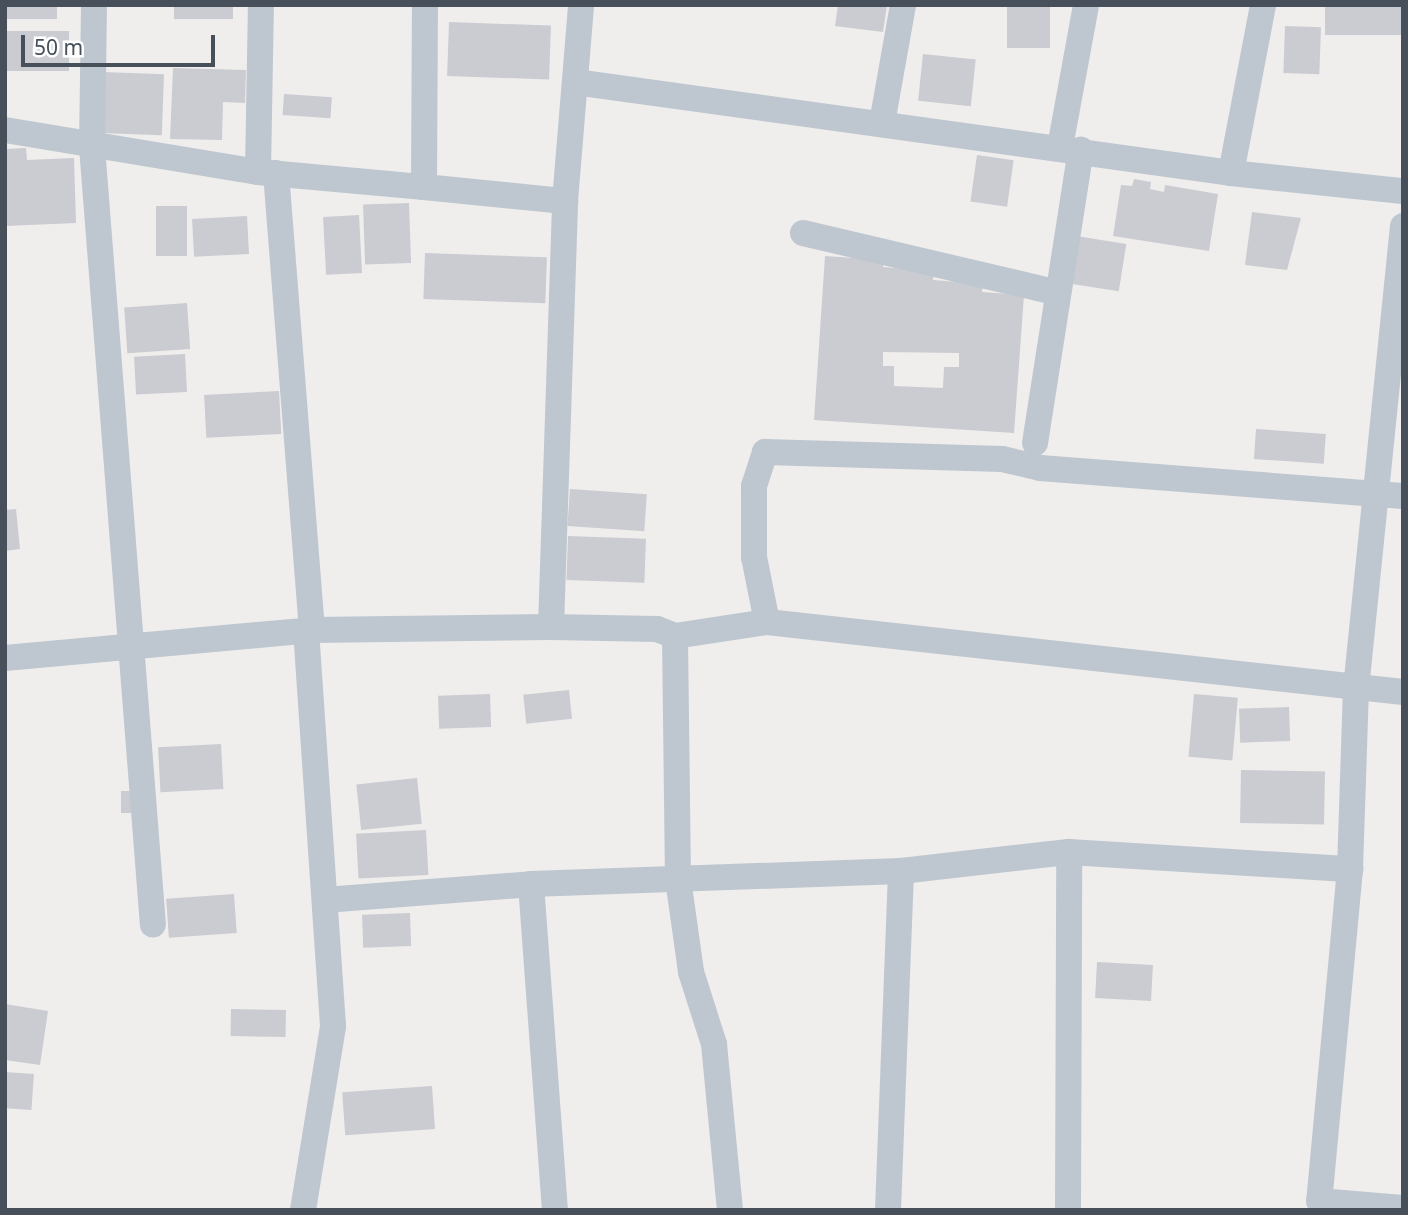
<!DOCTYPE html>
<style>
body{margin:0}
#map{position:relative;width:1408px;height:1215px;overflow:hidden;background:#f0eded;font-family:"Noto Sans",sans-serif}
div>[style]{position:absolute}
.building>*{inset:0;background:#caccd2;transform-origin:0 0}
.minor>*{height:26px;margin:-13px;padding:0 13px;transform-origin:13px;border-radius:13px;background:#bec7cf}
span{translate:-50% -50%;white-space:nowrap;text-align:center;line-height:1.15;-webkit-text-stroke:5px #fff;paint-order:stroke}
.frame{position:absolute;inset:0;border:7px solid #464f5a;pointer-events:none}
.scale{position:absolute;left:21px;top:35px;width:194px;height:32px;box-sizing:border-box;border:4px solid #464f5a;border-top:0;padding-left:9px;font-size:21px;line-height:24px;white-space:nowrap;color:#464f5a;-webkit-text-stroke:5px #fff;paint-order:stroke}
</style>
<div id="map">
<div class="building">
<i style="left:5px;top:5px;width:52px;height:14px"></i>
<i style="left:174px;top:5px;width:59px;height:14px"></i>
<i style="clip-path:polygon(838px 5px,887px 5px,883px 32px,835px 26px)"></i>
<i style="left:1007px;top:5px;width:43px;height:43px"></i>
<i style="left:1325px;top:5px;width:78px;height:30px"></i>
<i style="left:449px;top:22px;width:102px;height:54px;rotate:2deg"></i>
<i style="left:1285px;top:26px;width:36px;height:47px;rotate:2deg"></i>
<i style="left:5px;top:31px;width:64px;height:40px"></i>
<i style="left:923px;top:54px;width:53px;height:47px;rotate:6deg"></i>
<i style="clip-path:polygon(173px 68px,246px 70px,245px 103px,223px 102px,222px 140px,170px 139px)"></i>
<i style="left:102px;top:72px;width:62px;height:61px;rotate:2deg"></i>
<i style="left:284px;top:94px;width:48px;height:21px;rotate:4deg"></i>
<i style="clip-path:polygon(26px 148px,27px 160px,74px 158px,76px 223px,5px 226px,5px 149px)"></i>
<i style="left:977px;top:155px;width:37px;height:47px;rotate:8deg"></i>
<i style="clip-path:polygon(1134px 179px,1151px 182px,1150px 189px,1164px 192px,1165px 185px,1218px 194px,1209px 251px,1113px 236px,1121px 185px,1132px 186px)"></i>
<i style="left:409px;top:203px;width:60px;height:46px;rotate:88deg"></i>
<i style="left:156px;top:206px;width:31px;height:50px"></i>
<i style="clip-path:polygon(1252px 212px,1301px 218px,1287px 270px,1245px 265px)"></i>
<i style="left:359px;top:215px;width:58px;height:36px;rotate:87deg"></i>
<i style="left:247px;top:216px;width:38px;height:55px;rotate:87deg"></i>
<i style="left:1070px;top:235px;width:57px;height:48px;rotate:9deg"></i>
<i style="left:425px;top:253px;width:122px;height:46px;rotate:2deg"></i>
<i style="clip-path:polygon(evenodd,825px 256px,884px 260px,883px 267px,934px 271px,933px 280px,983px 284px,982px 292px,1024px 295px,1014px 433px,814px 420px,825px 256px,883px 352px,959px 353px,959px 367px,944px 367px,943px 388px,894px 386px,894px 366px,883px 366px,883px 352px)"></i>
<i style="left:187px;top:303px;width:46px;height:63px;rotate:86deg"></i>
<i style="left:185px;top:354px;width:38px;height:51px;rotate:87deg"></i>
<i style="left:279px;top:391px;width:43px;height:75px;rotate:87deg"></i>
<i style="left:1256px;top:429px;width:70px;height:30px;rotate:4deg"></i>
<i style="left:570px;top:489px;width:77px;height:37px;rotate:4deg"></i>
<i style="clip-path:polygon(16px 509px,20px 549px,5px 551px,5px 510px)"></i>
<i style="left:568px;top:536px;width:78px;height:44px;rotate:2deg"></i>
<i style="left:569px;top:690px;width:29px;height:46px;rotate:84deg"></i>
<i style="left:490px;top:694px;width:33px;height:52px;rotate:88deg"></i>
<i style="left:1194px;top:694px;width:44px;height:63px;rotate:5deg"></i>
<i style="left:1289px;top:707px;width:34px;height:50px;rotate:88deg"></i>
<i style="left:221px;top:744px;width:45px;height:63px;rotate:87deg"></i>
<i style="left:1241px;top:770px;width:84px;height:53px;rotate:1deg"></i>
<i style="left:417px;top:778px;width:46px;height:61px;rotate:84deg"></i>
<i style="left:121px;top:791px;width:13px;height:22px"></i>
<i style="left:426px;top:830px;width:45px;height:70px;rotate:87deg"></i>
<i style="left:234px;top:894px;width:39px;height:68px;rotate:86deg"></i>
<i style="left:410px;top:913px;width:33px;height:48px;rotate:88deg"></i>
<i style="left:1097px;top:962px;width:56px;height:36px;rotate:3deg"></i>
<i style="clip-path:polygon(5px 1004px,48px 1011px,40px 1065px,5px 1060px)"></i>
<i style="left:231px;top:1009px;width:55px;height:27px;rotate:1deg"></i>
<i style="left:5px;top:1072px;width:29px;height:36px;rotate:4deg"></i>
<i style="left:432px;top:1086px;width:43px;height:90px;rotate:86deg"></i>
</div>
<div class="minor">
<i style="left:94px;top:5px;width:142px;rotate:90.8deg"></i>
<i style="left:92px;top:147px;width:780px;rotate:85.52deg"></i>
<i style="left:575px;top:82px;width:662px;rotate:7.9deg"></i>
<i style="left:1231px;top:173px;width:173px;rotate:6deg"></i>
<i style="left:882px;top:123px;width:120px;rotate:-79.9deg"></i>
<i style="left:5px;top:130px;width:256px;rotate:9.4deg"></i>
<i style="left:258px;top:172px;width:167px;rotate:5.2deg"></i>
<i style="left:424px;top:187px;width:182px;rotate:-89.7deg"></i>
<i style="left:1060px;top:147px;width:144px;rotate:-79.6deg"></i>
<i style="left:258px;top:172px;width:167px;rotate:-89deg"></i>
<i style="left:276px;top:173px;width:458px;rotate:85.5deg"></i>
<i style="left:1231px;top:173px;width:171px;rotate:-79.2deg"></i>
<i style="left:424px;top:187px;width:142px;rotate:5.7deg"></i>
<i style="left:565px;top:201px;width:197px;rotate:-85.3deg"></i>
<i style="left:1403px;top:226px;width:464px;rotate:95.8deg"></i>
<i style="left:1356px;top:688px;width:181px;rotate:91.9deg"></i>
<i style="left:1350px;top:869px;width:333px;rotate:95.3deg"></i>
<i style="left:1319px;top:1201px;width:84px;rotate:4.8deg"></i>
<i style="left:803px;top:233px;width:262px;rotate:13.2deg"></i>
<i style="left:1035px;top:443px;width:297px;rotate:-81.1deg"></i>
<i style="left:767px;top:622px;width:640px;rotate:6.28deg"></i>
<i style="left:551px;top:627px;width:426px;rotate:-88.1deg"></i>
<i style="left:675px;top:636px;width:243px;rotate:89.3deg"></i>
<i style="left:678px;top:879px;width:94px;rotate:82deg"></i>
<i style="left:691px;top:972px;width:76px;rotate:72.3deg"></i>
<i style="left:714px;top:1044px;width:167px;rotate:84.5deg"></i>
<i style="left:5px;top:658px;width:308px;rotate:-5.2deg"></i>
<i style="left:312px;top:630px;width:239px;rotate:-0.7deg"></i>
<i style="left:551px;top:627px;width:106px;rotate:1.1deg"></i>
<i style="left:657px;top:629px;width:19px;rotate:21deg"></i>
<i style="left:675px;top:636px;width:93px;rotate:-8.7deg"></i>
<i style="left:767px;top:622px;width:66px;rotate:-101.3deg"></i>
<i style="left:754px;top:557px;width:71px;rotate:-90deg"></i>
<i style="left:754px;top:486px;width:36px;rotate:-72deg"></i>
<i style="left:765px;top:452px;width:237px;rotate:1.7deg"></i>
<i style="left:1002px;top:459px;width:39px;rotate:13deg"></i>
<i style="left:1040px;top:468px;width:364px;rotate:4.4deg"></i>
<i style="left:531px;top:884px;width:327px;rotate:85.8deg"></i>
<i style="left:325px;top:900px;width:207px;rotate:-4.4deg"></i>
<i style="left:531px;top:884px;width:370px;rotate:-2deg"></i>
<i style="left:303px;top:1210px;width:186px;rotate:-80.7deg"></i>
<i style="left:333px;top:1026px;width:397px;rotate:-93.9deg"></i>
<i style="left:888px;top:1210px;width:339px;rotate:-87.8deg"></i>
<i style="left:901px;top:871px;width:169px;rotate:-6.5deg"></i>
<i style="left:1069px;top:852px;width:282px;rotate:3.5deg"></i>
<i style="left:1068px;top:1210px;width:358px;rotate:-89.8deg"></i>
</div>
<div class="frame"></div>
<div class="scale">50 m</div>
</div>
